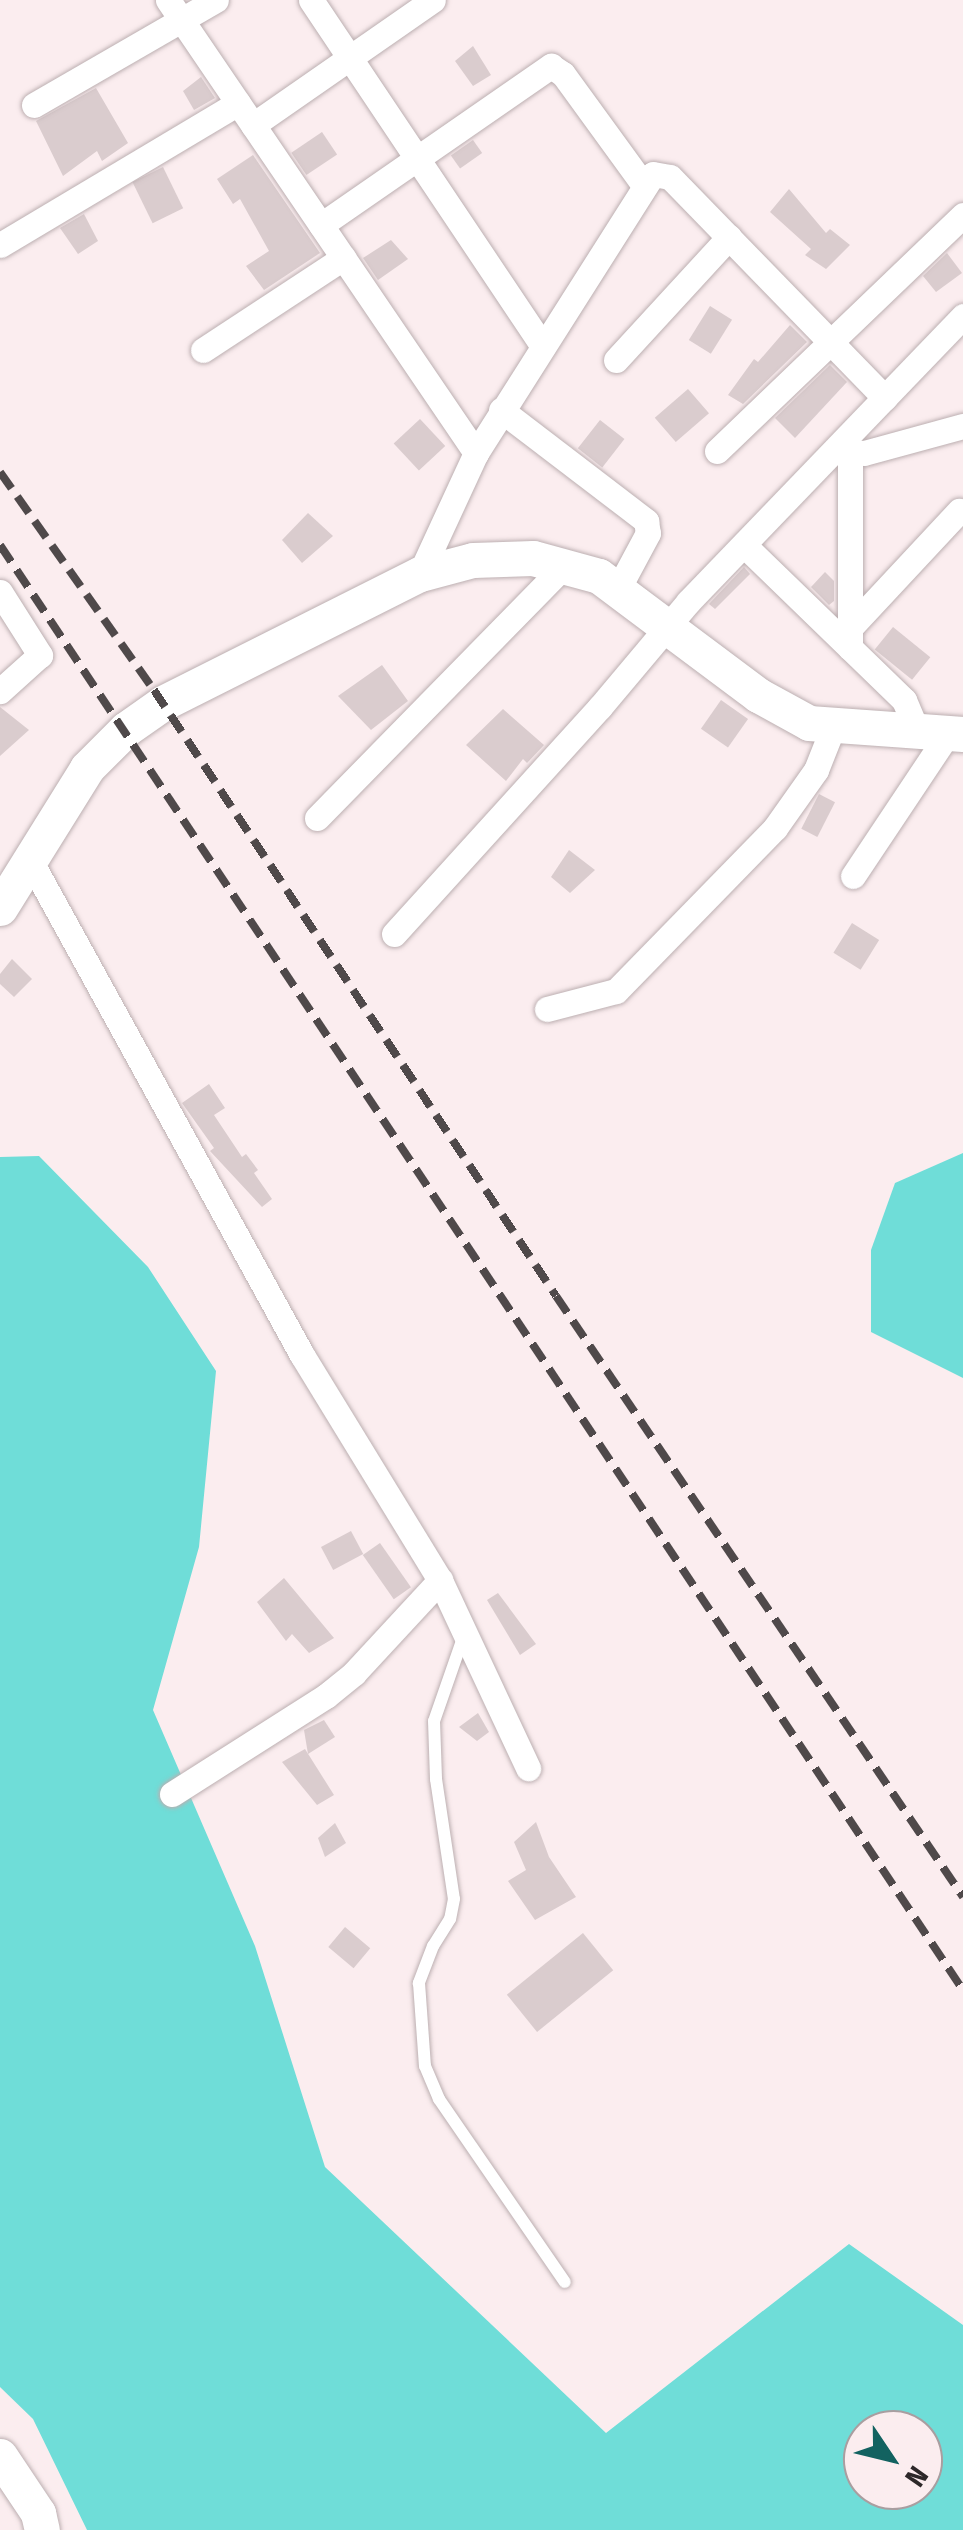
<!DOCTYPE html>
<style>
body{margin:0}
#map{position:relative;width:963px;height:2530px;overflow:hidden;background:#fbedef;font-family:"Fira Sans Condensed",sans-serif}
div>[style]{position:absolute}
.water>*{inset:0;background:#6fddd8}
.building>*{inset:0;background:#daccce;transform-origin:0 0}
.roads{filter:drop-shadow(0 0 2px #bcafb1) drop-shadow(0 0 2px #bcafb1)}
.lane>*{height:12px;margin:-6px;padding:0 6px;transform-origin:6px;border-radius:6px;background:#fff}
.street>*{height:25px;margin:-12.5px;padding:0 12.5px;transform-origin:12.5px;border-radius:12.5px;background:#fff}
.secondary>*{height:35px;margin:-17.5px;padding:0 17.5px;transform-origin:17.5px;border-radius:17.5px;background:#fff}
.rail>*{height:8px;margin-top:-4px;transform-origin:0;background:repeating-linear-gradient(90deg,#4f494a 0 20px,transparent 0 30px)}
span{translate:-50% -50%;white-space:nowrap;text-align:center;line-height:1.15;-webkit-text-stroke:9px #fbedef;paint-order:stroke}
.north{position:absolute;left:843px;top:2410px;width:100px;height:100px;box-sizing:border-box;background:#fbedef;border:2px solid #a99ea0;border-radius:50%;rotate:125deg;font-size:28px;font-weight:700;line-height:40px;text-align:center;color:#2d2829}
.north::after{content:'';display:block;margin:auto;width:35px;height:45px;background:#126260;clip-path:polygon(50% 0,100% 100%,50% 72%,0 100%)}
</style>
<div id="map">
<div class="water">
<i style="clip-path:polygon(963px 1153px,963px 1378px,871px 1332px,871px 1250px,895px 1183px)"></i>
<i style="clip-path:polygon(evenodd,39px 1156px,148px 1267px,216px 1371px,199px 1547px,153px 1710px,255px 1946px,325px 2167px,606px 2433px,849px 2244px,963px 2325px,963px 2530px,87px 2530px,33px 2419px,0 2387px,0 1157px,39px 1156px,863px 2430px,923px 2430px,923px 2490px,863px 2490px,863px 2430px)"></i>
</div>
<div class="building">
<i style="clip-path:polygon(473px 46px,491px 75px,473px 86px,455px 61px)"></i>
<i style="clip-path:polygon(201px 77px,215px 98px,194px 110px,183px 91px)"></i>
<i style="clip-path:polygon(96px 88px,128px 143px,102px 161px,97px 151px,63px 176px,36px 121px)"></i>
<i style="left:322px;top:132px;width:27px;height:37px;rotate:56deg"></i>
<i style="left:473px;top:140px;width:16px;height:27px;rotate:55deg"></i>
<i style="clip-path:polygon(253px 155px,320px 253px,264px 290px,246px 266px,269px 251px,240px 199px,233px 204px,217px 179px)"></i>
<i style="left:163px;top:167px;width:46px;height:34px;rotate:64deg"></i>
<i style="clip-path:polygon(789px 189px,826px 233px,830px 229px,850px 245px,826px 269px,805px 255px,811px 249px,770px 212px)"></i>
<i style="clip-path:polygon(84px 214px,98px 241px,78px 254px,60px 228px)"></i>
<i style="clip-path:polygon(391px 240px,408px 259px,378px 280px,363px 258px)"></i>
<i style="clip-path:polygon(947px 253px,962px 273px,936px 292px,923px 276px)"></i>
<i style="left:710px;top:306px;width:26px;height:40px;rotate:32deg"></i>
<i style="clip-path:polygon(790px 325px,807px 342px,743px 404px,728px 395px,754px 359px,758px 362px)"></i>
<i style="clip-path:polygon(830px 365px,847px 382px,795px 438px,775px 418px)"></i>
<i style="left:688px;top:389px;width:32px;height:44px;rotate:49deg"></i>
<i style="left:420px;top:419px;width:37px;height:36px;rotate:47deg"></i>
<i style="left:600px;top:420px;width:31px;height:36px;rotate:38deg"></i>
<i style="clip-path:polygon(308px 513px,333px 536px,302px 563px,282px 540px)"></i>
<i style="clip-path:polygon(744px 567px,750px 574px,715px 609px,709px 604px)"></i>
<i style="clip-path:polygon(825px 572px,834px 581px,834px 601px,829px 605px,811px 587px)"></i>
<i style="left:893px;top:627px;width:48px;height:29px;rotate:39deg"></i>
<i style="clip-path:polygon(382px 665px,408px 701px,371px 730px,338px 696px)"></i>
<i style="left:721px;top:700px;width:33px;height:35px;rotate:35deg"></i>
<i style="clip-path:polygon(0 707px,29px 730px,0 756px)"></i>
<i style="clip-path:polygon(503px 709px,544px 745px,527px 763px,523px 759px,506px 781px,466px 745px)"></i>
<i style="left:819px;top:794px;width:18px;height:39px;rotate:27deg"></i>
<i style="clip-path:polygon(569px 850px,595px 870px,570px 893px,551px 877px)"></i>
<i style="left:852px;top:923px;width:32px;height:35px;rotate:32deg"></i>
<i style="clip-path:polygon(12px 959px,32px 979px,14px 997px,0 984px,0 974px)"></i>
<i style="clip-path:polygon(209px 1084px,225px 1108px,214px 1115px,242px 1157px,246px 1154px,258px 1170px,254px 1173px,272px 1199px,262px 1207px,210px 1151px,214px 1148px,182px 1103px)"></i>
<i style="left:351px;top:1531px;width:26px;height:34px;rotate:62deg"></i>
<i style="left:380px;top:1543px;width:54px;height:21px;rotate:55deg"></i>
<i style="clip-path:polygon(284px 1578px,334px 1638px,309px 1653px,292px 1634px,286px 1641px,257px 1602px)"></i>
<i style="clip-path:polygon(498px 1593px,536px 1644px,520px 1655px,487px 1600px)"></i>
<i style="clip-path:polygon(478px 1713px,489px 1732px,477px 1741px,459px 1727px)"></i>
<i style="clip-path:polygon(324px 1720px,335px 1737px,308px 1754px,304px 1730px)"></i>
<i style="clip-path:polygon(305px 1749px,334px 1795px,317px 1805px,282px 1762px)"></i>
<i style="clip-path:polygon(536px 1822px,549px 1857px,576px 1897px,535px 1920px,508px 1881px,526px 1870px,514px 1842px)"></i>
<i style="clip-path:polygon(335px 1823px,346px 1843px,325px 1857px,318px 1838px)"></i>
<i style="left:345px;top:1927px;width:33px;height:26px;rotate:40deg"></i>
<i style="left:583px;top:1933px;width:48px;height:98px;rotate:51deg"></i>
</div>
<div class="roads">
<div class="lane">
<i style="left:464px;top:1635px;width:91px;rotate:109.2deg"></i>
<i style="left:434px;top:1721px;width:58px;rotate:88deg"></i>
<i style="left:436px;top:1779px;width:121px;rotate:81.5deg"></i>
<i style="left:454px;top:1899px;width:20px;rotate:101deg"></i>
<i style="left:450px;top:1919px;width:32px;rotate:122deg"></i>
<i style="left:433px;top:1946px;width:40px;rotate:111deg"></i>
<i style="left:419px;top:1983px;width:83px;rotate:85.9deg"></i>
<i style="left:425px;top:2066px;width:36px;rotate:67deg"></i>
<i style="left:439px;top:2099px;width:222px;rotate:55.5deg"></i>
</div>
<div class="street">
<i style="left:168px;top:0;width:548px;rotate:55.79deg"></i>
<i style="left:311px;top:0;width:414px;rotate:56.2deg"></i>
<i style="left:34px;top:105px;width:210px;rotate:-30deg"></i>
<i style="left:253px;top:125px;width:219px;rotate:-34.8deg"></i>
<i style="left:321px;top:225px;width:280px;rotate:-34.7deg"></i>
<i style="left:551px;top:66px;width:14px;rotate:34deg"></i>
<i style="left:563px;top:74px;width:136px;rotate:54deg"></i>
<i style="left:0;top:245px;width:277px;rotate:-30.8deg"></i>
<i style="left:203px;top:350px;width:168px;rotate:-33.3deg"></i>
<i style="left:616px;top:360px;width:167px;rotate:-47.4deg"></i>
<i style="left:501px;top:410px;width:183px;rotate:37.4deg"></i>
<i style="left:646px;top:521px;width:12px;rotate:81deg"></i>
<i style="left:648px;top:533px;width:61px;rotate:118.2deg"></i>
<i style="left:717px;top:451px;width:341px;rotate:-43.8deg"></i>
<i style="left:837px;top:451px;width:27px;rotate:4deg"></i>
<i style="left:864px;top:453px;width:103px;rotate:-15.3deg"></i>
<i style="left:744px;top:545px;width:223px;rotate:44.1deg"></i>
<i style="left:904px;top:700px;width:34px;rotate:67deg"></i>
<i style="left:420px;top:574px;width:133px;rotate:-65.2deg"></i>
<i style="left:476px;top:453px;width:330px;rotate:-57.6deg"></i>
<i style="left:653px;top:174px;width:17px;rotate:10deg"></i>
<i style="left:670px;top:177px;width:308px;rotate:45.8deg"></i>
<i style="left:0;top:592px;width:75px;rotate:57.6deg"></i>
<i style="left:40px;top:655px;width:54px;rotate:138deg"></i>
<i style="left:848px;top:630px;width:163px;rotate:-47deg"></i>
<i style="left:850px;top:648px;width:194px;rotate:-90deg"></i>
<i style="left:317px;top:818px;width:356px;rotate:-45.6deg"></i>
<i style="left:30px;top:860px;width:565px;rotate:61.21deg"></i>
<i style="left:302px;top:1355px;width:264px;rotate:58.5deg"></i>
<i style="left:440px;top:1580px;width:208px;rotate:64.9deg"></i>
<i style="left:853px;top:876px;width:173px;rotate:-56.3deg"></i>
<i style="left:394px;top:934px;width:307px;rotate:-47.8deg"></i>
<i style="left:600px;top:707px;width:137px;rotate:-50deg"></i>
<i style="left:688px;top:602px;width:397px;rotate:-46.1deg"></i>
<i style="left:547px;top:1009px;width:71px;rotate:-14.6deg"></i>
<i style="left:616px;top:991px;width:228px;rotate:-45.7deg"></i>
<i style="left:775px;top:828px;width:71px;rotate:-54.7deg"></i>
<i style="left:816px;top:770px;width:46px;rotate:-68.4deg"></i>
<i style="left:172px;top:1794px;width:183px;rotate:-32.5deg"></i>
<i style="left:326px;top:1696px;width:36px;rotate:-39deg"></i>
<i style="left:354px;top:1673px;width:127px;rotate:-47.2deg"></i>
</div>
<div class="secondary">
<i style="left:0;top:908px;width:165px;rotate:-58.1deg"></i>
<i style="left:87px;top:768px;width:55px;rotate:-45deg"></i>
<i style="left:126px;top:729px;width:45px;rotate:-35.1deg"></i>
<i style="left:163px;top:703px;width:288px;rotate:-26.7deg"></i>
<i style="left:420px;top:574px;width:55px;rotate:-14.8deg"></i>
<i style="left:473px;top:560px;width:60px;rotate:-1.9deg"></i>
<i style="left:533px;top:558px;width:68px;rotate:15.3deg"></i>
<i style="left:599px;top:576px;width:199px;rotate:36.8deg"></i>
<i style="left:758px;top:695px;width:58px;rotate:28.8deg"></i>
<i style="left:809px;top:723px;width:154px;rotate:4.1deg"></i>
<i style="left:0;top:2456px;width:69px;rotate:56.3deg"></i>
<i style="left:38px;top:2513px;width:17px;rotate:77deg"></i>
</div>
</div>
<div class="rail">
<i style="left:0;top:472px;width:267px;rotate:54.8deg"></i>
<i style="left:154px;top:690px;width:727px;rotate:56.44deg"></i>
<i style="left:556px;top:1296px;width:726px;rotate:55.89deg"></i>
<i style="left:0;top:545px;width:1736px;rotate:56.32deg"></i>
</div>
<div class="north">N</div>
</div>
